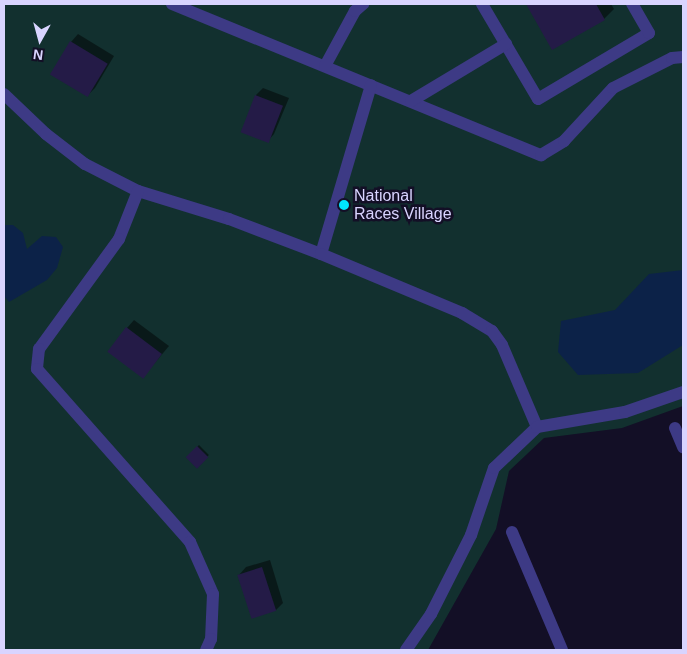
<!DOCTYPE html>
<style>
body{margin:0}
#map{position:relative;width:687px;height:654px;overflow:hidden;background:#130f26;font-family:Arial,sans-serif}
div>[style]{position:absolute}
.green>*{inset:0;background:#12302f}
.water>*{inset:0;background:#0c2248}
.shadow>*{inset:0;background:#0007;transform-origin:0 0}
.building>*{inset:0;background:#241b47;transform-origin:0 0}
.minor>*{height:12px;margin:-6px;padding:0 6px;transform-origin:6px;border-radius:6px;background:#3d3a85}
.dots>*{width:14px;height:14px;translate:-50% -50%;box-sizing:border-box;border:2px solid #130f26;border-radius:50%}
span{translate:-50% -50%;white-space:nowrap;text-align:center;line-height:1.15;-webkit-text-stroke:5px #130f26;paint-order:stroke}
.poi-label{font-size:16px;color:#d9d4ff}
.left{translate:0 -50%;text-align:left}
.frame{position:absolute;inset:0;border:5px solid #d9d4ff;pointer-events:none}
.north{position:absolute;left:15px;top:15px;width:50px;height:50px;-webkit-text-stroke:4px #130f26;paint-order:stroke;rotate:187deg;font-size:14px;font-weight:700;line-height:20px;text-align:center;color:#d9d4ff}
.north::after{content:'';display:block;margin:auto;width:18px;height:22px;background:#d9d4ff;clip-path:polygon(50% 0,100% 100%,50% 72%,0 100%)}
</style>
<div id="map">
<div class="green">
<i style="clip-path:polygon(4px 4px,683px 4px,683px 406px,622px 428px,544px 438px,509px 471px,496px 529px,428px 650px,4px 650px)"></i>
</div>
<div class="water">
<i style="clip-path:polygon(4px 225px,13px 225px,23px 233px,27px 249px,42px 236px,56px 237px,63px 247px,57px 268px,47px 280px,9px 302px,4px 296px)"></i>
<i style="clip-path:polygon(683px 270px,683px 345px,638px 373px,578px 375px,558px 352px,561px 321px,615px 310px,649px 274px)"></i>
</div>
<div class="shadow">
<i style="clip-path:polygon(527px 4px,611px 4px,614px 9px,604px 19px,552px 48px)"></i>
<i style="clip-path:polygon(78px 34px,114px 56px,95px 88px,88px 95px,71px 42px)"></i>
<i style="clip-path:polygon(263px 88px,289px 98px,274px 134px,267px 142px,256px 95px)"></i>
<i style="clip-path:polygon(134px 320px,169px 346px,143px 377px,127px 328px)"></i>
<i style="left:199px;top:445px;width:14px;height:17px;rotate:45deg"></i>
<i style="clip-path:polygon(270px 560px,283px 603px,276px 610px,239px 575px,246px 567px)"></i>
</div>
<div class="building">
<i style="clip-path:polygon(526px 4px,596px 4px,605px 20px,552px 50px)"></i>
<i style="left:70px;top:41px;width:44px;height:39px;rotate:31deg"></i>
<i style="left:255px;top:95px;width:30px;height:40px;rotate:21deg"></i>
<i style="left:126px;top:327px;width:45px;height:31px;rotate:37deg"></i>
<i style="left:197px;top:446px;width:16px;height:16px;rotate:45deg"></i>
<i style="left:262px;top:567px;width:46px;height:26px;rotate:72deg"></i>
</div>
<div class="minor">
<i style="left:172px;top:4px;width:399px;rotate:22.3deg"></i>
<i style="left:541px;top:155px;width:27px;rotate:-31deg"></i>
<i style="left:564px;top:141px;width:72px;rotate:-47.2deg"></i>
<i style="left:613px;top:88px;width:66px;rotate:-27deg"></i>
<i style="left:672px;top:58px;width:11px;rotate:-5deg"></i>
<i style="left:482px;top:4px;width:110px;rotate:59.5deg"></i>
<i style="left:538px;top:99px;width:129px;rotate:-30.7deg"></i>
<i style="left:649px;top:33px;width:34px;rotate:-120deg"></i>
<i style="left:325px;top:66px;width:63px;rotate:-61.4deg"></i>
<i style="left:355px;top:11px;width:11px;rotate:-41deg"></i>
<i style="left:4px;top:94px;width:58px;rotate:43.6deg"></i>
<i style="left:46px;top:134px;width:49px;rotate:37.6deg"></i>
<i style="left:85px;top:164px;width:59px;rotate:27deg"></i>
<i style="left:138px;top:191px;width:95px;rotate:17.1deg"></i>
<i style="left:229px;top:219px;width:98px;rotate:20.8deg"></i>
<i style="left:321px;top:254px;width:176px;rotate:-73.5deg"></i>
<i style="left:411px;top:101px;width:111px;rotate:-31deg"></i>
<i style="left:138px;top:191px;width:52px;rotate:111.6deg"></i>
<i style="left:119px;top:239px;width:136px;rotate:126deg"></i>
<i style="left:39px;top:349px;width:20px;rotate:96deg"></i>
<i style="left:37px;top:369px;width:231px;rotate:48.5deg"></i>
<i style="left:190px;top:542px;width:57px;rotate:66.1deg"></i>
<i style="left:213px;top:594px;width:45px;rotate:92.5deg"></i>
<i style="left:211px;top:639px;width:12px;rotate:114deg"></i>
<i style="left:321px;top:254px;width:153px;rotate:22.7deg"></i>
<i style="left:462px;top:313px;width:35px;rotate:31deg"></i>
<i style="left:492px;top:331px;width:17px;rotate:54deg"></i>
<i style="left:502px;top:345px;width:89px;rotate:66.9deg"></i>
<i style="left:675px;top:428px;width:21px;rotate:67deg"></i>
<i style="left:512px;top:532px;width:128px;rotate:67deg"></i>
<i style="left:406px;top:650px;width:44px;rotate:-55.2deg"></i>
<i style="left:431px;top:614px;width:89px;rotate:-63.1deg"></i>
<i style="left:471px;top:535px;width:71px;rotate:-71.1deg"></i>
<i style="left:494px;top:468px;width:59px;rotate:-43.6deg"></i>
<i style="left:537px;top:427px;width:89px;rotate:-9.7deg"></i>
<i style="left:625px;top:412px;width:61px;rotate:-19deg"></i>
</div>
<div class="dots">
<i style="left:344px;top:205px;background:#00e5ff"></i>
</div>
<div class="poi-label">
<span class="left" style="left:354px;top:205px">National<br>Races Village</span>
</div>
<div class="frame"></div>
<div class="north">N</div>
</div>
